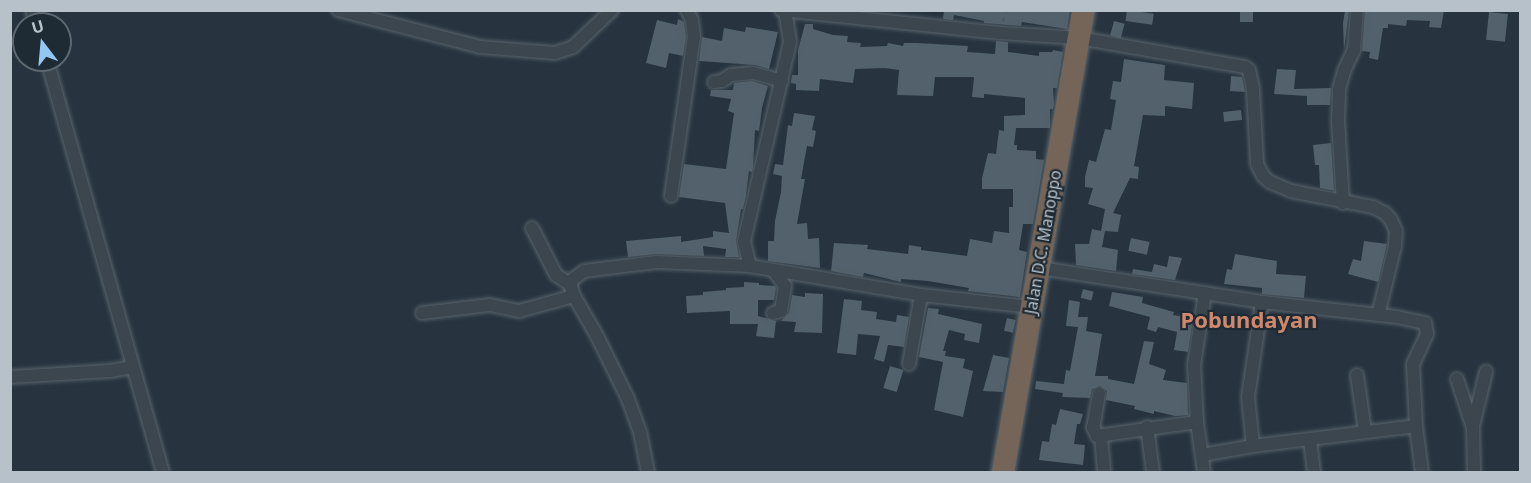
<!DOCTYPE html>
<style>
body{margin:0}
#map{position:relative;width:1531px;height:483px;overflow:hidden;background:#27343f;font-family:"Noto Sans",sans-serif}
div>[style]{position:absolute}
.building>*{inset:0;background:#52616b;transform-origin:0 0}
.path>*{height:2px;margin-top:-1px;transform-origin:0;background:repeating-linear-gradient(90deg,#475c5b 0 4.5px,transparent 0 9px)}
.roads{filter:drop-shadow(0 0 2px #59646c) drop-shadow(0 0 2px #59646c)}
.street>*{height:12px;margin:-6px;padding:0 6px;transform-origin:6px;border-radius:6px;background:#3b464f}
.highway>*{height:22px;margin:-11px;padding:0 11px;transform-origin:11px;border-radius:11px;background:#746558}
span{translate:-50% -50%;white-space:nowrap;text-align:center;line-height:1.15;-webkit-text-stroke:4.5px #1f2b34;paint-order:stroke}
.street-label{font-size:16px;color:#b7c1c9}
.district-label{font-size:22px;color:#cf886c;font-weight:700}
.frame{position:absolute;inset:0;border:12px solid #b7c1c9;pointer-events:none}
.north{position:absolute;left:12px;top:12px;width:60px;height:60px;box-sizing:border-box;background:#1f2b34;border:2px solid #5c6770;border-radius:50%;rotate:344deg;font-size:16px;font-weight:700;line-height:24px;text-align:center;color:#b7c1c9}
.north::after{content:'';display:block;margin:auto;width:21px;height:27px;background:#93c6f2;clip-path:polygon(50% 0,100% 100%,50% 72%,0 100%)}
</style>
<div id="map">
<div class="building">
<i style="clip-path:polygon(944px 10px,1070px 10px,1067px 29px,1022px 22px,1021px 26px,984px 23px,984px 21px,954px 15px,953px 20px,943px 19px)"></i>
<i style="left:1127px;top:10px;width:27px;height:11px;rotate:8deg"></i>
<i style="left:1240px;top:10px;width:13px;height:12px"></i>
<i style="clip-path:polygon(1345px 10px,1349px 10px,1344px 50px,1343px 23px)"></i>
<i style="clip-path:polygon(1365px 10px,1444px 10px,1441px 28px,1429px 27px,1430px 21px,1407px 20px,1406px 26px,1388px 24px,1388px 28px,1383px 28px,1378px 60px,1369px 58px,1370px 52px,1362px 51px)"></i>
<i style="left:1489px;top:12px;width:19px;height:28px;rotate:6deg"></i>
<i style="clip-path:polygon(678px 19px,684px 22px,686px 37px,683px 56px,669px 53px,666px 68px,646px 63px,657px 20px,677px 25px)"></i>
<i style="left:1114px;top:21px;width:11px;height:15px;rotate:15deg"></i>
<i style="clip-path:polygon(805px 24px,813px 24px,813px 29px,833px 35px,848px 36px,847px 42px,861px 43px,860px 47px,887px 46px,888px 43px,903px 46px,904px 43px,917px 43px,968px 46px,967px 52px,995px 54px,996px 41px,1008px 42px,1008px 52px,1039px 56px,1039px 52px,1052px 52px,1053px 50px,1063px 52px,1057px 88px,1053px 88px,1054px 104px,1053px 109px,1050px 109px,1050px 128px,1016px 128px,1014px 145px,1017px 145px,1017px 150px,1036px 151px,1036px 159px,1044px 160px,1033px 224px,1023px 224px,1019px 250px,1027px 252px,1020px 297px,968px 291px,969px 288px,928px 281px,901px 279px,901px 282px,864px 273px,863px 277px,831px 271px,834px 243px,868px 245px,867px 249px,908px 254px,909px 245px,921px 247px,921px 250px,967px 256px,970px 239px,992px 243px,994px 231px,1009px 233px,1009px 207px,1013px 207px,1013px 189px,982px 189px,982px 178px,988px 153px,996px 154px,999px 130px,1004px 131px,1004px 116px,1025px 115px,1025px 98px,984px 94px,984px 98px,972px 97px,974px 77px,935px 77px,933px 96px,897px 95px,899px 70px,885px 68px,855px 69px,853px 83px,820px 79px,819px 91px,796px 90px,796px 84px,791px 83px,792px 75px,798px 75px,798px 50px)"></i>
<i style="clip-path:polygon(746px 27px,778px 32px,769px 69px,755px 65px,699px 61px,702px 37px,722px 41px,724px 28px,745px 32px)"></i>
<i style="clip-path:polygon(1124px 59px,1165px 65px,1164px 80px,1194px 83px,1192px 109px,1165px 106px,1165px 116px,1143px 115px,1134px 166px,1139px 167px,1138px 179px,1130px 178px,1113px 213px,1121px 215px,1118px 232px,1105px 231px,1102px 247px,1118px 250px,1116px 271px,1076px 265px,1075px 244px,1089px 244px,1092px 229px,1101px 231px,1105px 209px,1088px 204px,1093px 188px,1085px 187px,1085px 177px,1089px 160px,1096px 162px,1105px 129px,1111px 130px,1116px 100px,1110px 99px,1113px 81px,1121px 82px)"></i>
<i style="clip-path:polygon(1277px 69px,1296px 70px,1294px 89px,1331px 88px,1330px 105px,1307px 105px,1307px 96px,1274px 94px)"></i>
<i style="clip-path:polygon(1231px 76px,1242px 77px,1245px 92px,1230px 91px)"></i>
<i style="clip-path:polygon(752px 81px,768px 86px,762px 108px,759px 131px,755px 130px,753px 168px,752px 172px,749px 171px,746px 195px,743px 209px,741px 209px,736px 241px,739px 257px,725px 257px,726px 249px,703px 246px,704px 256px,656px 254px,628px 257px,626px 241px,681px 236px,681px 242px,713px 237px,713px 231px,729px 233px,725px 203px,679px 197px,684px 164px,726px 169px,734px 113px,728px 111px,731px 99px,710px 96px,711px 90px,733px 90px,734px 83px)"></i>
<i style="left:1241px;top:110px;width:10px;height:18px;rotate:84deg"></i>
<i style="clip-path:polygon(794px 113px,815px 116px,812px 130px,816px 131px,813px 147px,807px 146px,801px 179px,805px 179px,797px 224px,807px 223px,808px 239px,819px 238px,820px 268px,768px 261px,768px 241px,774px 241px,775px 221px,781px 192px,782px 176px,773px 174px,775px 164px,783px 165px,788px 125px,792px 126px)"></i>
<i style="clip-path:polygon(1331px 143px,1334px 190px,1330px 190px,1320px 188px,1319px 165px,1315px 165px,1313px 145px)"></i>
<i style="left:1131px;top:238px;width:19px;height:13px;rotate:12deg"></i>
<i style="clip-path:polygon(1364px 241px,1387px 244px,1378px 282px,1348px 274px,1353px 259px,1361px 261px)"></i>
<i style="clip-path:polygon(1235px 254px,1277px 261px,1276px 274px,1306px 276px,1304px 298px,1262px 294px,1262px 288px,1224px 284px,1227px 269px,1232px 270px)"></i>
<i style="clip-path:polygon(1169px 256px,1182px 258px,1175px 280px,1132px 274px,1133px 269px,1152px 272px,1154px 264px,1167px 267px)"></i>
<i style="clip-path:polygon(744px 282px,759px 283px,759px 285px,775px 286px,776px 288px,774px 300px,758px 300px,758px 316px,776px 321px,774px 338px,756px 336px,758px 324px,730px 324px,730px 311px,687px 313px,686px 296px,703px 295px,703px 292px,726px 290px,726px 288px,744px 287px)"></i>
<i style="left:1083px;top:289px;width:11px;height:9px;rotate:15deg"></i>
<i style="clip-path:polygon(1112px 292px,1143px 297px,1142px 303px,1174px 312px,1173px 315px,1193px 318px,1188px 352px,1174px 350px,1177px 332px,1158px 327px,1156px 332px,1147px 329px,1150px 317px,1109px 306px)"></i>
<i style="clip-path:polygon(805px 293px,823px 294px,822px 333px,794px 332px,796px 322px,781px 321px,789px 313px,792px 295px,805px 297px)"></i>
<i style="clip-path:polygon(844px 299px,862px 301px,861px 310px,877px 312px,876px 319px,896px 322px,897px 315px,909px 317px,904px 347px,888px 345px,884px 362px,874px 359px,880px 336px,858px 334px,856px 355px,837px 353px)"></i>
<i style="clip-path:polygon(1069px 300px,1080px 302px,1078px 317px,1088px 317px,1086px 331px,1102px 334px,1095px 376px,1108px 376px,1108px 379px,1134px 384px,1144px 341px,1154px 342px,1149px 364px,1166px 370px,1163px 380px,1187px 383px,1188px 415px,1175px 416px,1154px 411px,1154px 414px,1134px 409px,1135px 406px,1106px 400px,1107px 391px,1100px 386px,1092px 389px,1090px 398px,1062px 397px,1063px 393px,1035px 389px,1036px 381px,1064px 384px,1066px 370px,1070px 371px,1078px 327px,1066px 326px)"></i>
<i style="clip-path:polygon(928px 308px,939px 309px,938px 314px,982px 324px,979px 343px,964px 340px,965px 334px,949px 330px,943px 351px,946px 351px,945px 356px,965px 359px,963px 368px,973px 371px,963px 417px,934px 410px,943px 362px,919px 357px)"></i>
<i style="left:1007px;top:318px;width:9px;height:13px;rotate:13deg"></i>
<i style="clip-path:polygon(993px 355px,1009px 358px,1003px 392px,983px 391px)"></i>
<i style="left:890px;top:366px;width:14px;height:23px;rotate:17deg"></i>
<i style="clip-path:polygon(1060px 409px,1083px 414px,1080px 424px,1077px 424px,1074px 444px,1085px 445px,1083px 465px,1039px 460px,1042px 441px,1049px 442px,1052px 424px,1056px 425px)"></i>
</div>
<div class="path">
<i style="left:1003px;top:22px;width:12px;rotate:-76deg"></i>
</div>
<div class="roads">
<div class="street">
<i style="left:32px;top:10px;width:15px;rotate:74deg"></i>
<i style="left:338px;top:10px;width:147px;rotate:14.6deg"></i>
<i style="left:480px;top:47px;width:75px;rotate:4.6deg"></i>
<i style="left:555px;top:53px;width:19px;rotate:-18deg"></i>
<i style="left:573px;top:47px;width:54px;rotate:-43.5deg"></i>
<i style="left:781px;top:10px;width:220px;rotate:6deg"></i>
<i style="left:1000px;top:33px;width:79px;rotate:3.6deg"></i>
<i style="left:1079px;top:38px;width:169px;rotate:9.9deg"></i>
<i style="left:1245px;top:67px;width:5px;rotate:37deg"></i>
<i style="left:1249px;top:70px;width:19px;rotate:78deg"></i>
<i style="left:1253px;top:89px;width:75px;rotate:86.9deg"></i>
<i style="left:1257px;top:164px;width:13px;rotate:63deg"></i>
<i style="left:1263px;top:176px;width:9px;rotate:41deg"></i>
<i style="left:1270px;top:182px;width:23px;rotate:23deg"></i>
<i style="left:1291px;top:191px;width:84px;rotate:11deg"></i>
<i style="left:1373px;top:207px;width:13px;rotate:27deg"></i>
<i style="left:1385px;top:213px;width:9px;rotate:49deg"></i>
<i style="left:1391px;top:220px;width:12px;rotate:66deg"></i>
<i style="left:1396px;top:231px;width:15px;rotate:94deg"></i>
<i style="left:1395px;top:246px;width:71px;rotate:103.8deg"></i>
<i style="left:785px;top:10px;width:32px;rotate:81deg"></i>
<i style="left:790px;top:42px;width:205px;rotate:103deg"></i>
<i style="left:744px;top:242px;width:25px;rotate:76deg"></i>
<i style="left:750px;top:266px;width:173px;rotate:9.6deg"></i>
<i style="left:921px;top:295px;width:112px;rotate:6.2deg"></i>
<i style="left:47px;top:60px;width:428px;rotate:74.3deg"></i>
<i style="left:714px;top:82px;width:8px;rotate:-7deg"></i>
<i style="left:722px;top:81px;width:11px;rotate:-34deg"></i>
<i style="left:731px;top:75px;width:22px;rotate:-5deg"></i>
<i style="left:753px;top:73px;width:30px;rotate:15deg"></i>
<i style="left:671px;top:196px;width:161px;rotate:-81.8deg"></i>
<i style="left:694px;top:37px;width:17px;rotate:-97deg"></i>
<i style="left:692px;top:20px;width:11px;rotate:-117deg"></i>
<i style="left:1343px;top:203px;width:82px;rotate:-93.5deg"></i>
<i style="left:1338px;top:121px;width:32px;rotate:-88deg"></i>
<i style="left:1339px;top:89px;width:19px;rotate:-74deg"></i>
<i style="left:1344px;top:71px;width:23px;rotate:-65deg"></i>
<i style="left:1354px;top:50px;width:40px;rotate:-85.7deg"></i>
<i style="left:532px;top:228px;width:53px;rotate:62.9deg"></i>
<i style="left:556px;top:275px;width:17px;rotate:33deg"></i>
<i style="left:1040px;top:268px;width:225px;rotate:8.7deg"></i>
<i style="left:1262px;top:302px;width:136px;rotate:6.3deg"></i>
<i style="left:1397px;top:317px;width:29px;rotate:12deg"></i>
<i style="left:1425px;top:323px;width:11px;rotate:80deg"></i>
<i style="left:1427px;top:334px;width:33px;rotate:115deg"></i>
<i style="left:1413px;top:364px;width:62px;rotate:87.2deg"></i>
<i style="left:1416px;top:426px;width:46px;rotate:82.6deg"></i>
<i style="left:422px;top:313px;width:68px;rotate:-6.7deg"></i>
<i style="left:490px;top:305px;width:30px;rotate:12deg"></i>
<i style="left:519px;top:311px;width:57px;rotate:-15.3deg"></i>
<i style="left:773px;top:313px;width:8px;rotate:-14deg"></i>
<i style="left:781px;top:311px;width:25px;rotate:-81deg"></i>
<i style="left:785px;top:286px;width:19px;rotate:-126deg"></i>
<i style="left:909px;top:364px;width:70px;rotate:-80.1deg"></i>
<i style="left:1357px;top:375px;width:57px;rotate:81.9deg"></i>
<i style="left:10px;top:377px;width:100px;rotate:-3.4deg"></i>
<i style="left:110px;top:371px;width:23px;rotate:-10deg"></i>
<i style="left:1457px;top:379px;width:52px;rotate:71.9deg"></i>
<i style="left:1473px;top:428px;width:44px;rotate:88.7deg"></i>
<i style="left:1099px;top:394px;width:34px;rotate:100deg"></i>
<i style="left:1093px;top:427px;width:10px;rotate:66deg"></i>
<i style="left:1097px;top:436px;width:101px;rotate:-8deg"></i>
<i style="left:1473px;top:426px;width:56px;rotate:-76.5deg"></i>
<i style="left:1147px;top:427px;width:45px;rotate:82.4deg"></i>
<i style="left:1101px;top:436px;width:36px;rotate:85deg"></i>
<i style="left:1310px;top:440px;width:32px;rotate:83deg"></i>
<i style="left:1253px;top:446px;width:49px;rotate:-95.8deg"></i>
<i style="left:1248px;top:397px;width:96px;rotate:-81.6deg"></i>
<i style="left:1202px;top:455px;width:52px;rotate:-10deg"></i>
<i style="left:1253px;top:446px;width:164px;rotate:-7deg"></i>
<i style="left:648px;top:472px;width:41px;rotate:-101.3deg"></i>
<i style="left:640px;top:432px;width:35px;rotate:-110deg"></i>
<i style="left:628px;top:399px;width:70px;rotate:-116.2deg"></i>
<i style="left:597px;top:336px;width:46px;rotate:-119.9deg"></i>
<i style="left:574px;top:296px;width:13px;rotate:-108deg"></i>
<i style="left:570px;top:284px;width:4px;rotate:-63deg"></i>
<i style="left:572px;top:280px;width:15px;rotate:-37deg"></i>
<i style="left:584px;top:271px;width:73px;rotate:-7.1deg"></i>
<i style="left:656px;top:262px;width:94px;rotate:2.4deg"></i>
<i style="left:1204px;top:472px;width:50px;rotate:-98deg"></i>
<i style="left:1197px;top:422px;width:57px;rotate:-93deg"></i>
<i style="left:1194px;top:365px;width:73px;rotate:-81.3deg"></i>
</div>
<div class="highway">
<i style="left:1003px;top:472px;width:469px;rotate:-80.1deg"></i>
</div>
</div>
<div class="street-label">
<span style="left:1043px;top:242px;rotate:-80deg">Jalan D.C. Manoppo</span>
</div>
<div class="district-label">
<span style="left:1249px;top:320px">Pobundayan</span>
</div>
<div class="frame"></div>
<div class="north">U</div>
</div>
